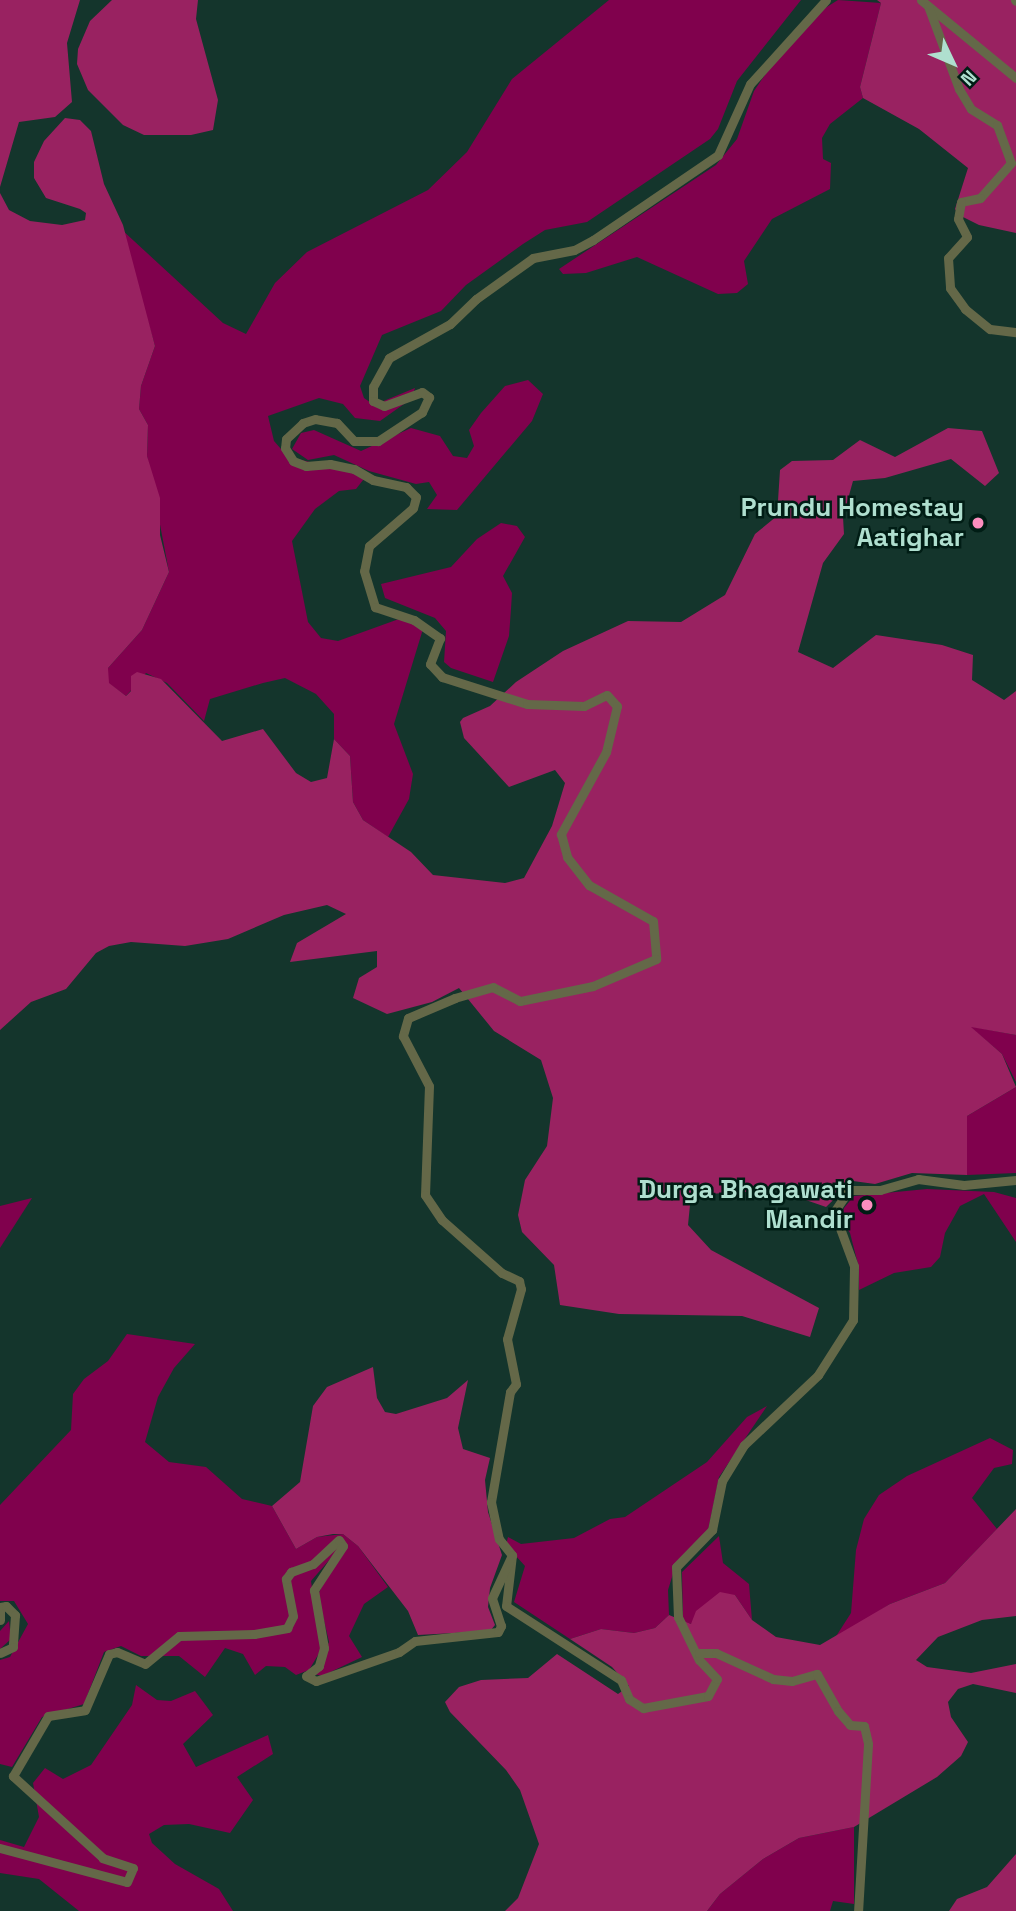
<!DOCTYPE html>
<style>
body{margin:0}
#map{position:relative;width:1016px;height:1911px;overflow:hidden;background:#14352c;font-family:"Space Grotesk",sans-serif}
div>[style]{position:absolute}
.green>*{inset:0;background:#80014d}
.forest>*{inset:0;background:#992261}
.minor>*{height:9px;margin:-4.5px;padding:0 4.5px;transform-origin:4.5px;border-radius:4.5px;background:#646848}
.dots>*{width:19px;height:19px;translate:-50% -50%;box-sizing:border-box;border:4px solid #001d15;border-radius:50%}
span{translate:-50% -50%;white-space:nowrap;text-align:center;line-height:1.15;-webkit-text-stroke:5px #001d15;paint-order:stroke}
.poi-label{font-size:26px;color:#afdfcf;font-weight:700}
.right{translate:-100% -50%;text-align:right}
.north{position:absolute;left:918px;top:28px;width:70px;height:70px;-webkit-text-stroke:5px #001d15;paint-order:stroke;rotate:134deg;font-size:19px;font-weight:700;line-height:28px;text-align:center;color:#afdfcf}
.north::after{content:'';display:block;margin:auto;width:24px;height:32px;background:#afdfcf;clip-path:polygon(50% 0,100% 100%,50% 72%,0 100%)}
</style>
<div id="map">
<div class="green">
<i style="clip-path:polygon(609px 0,801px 0,737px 81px,718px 129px,710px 139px,587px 222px,545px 230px,523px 244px,466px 285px,441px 311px,382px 335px,360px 386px,364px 398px,374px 405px,415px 388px,411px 399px,380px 421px,355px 418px,343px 404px,319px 398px,268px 416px,274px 441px,288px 457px,367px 475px,356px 489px,339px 491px,315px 509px,292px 541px,308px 622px,321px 638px,338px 641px,410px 615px,423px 629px,394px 724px,413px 774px,409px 799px,388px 837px,363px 820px,353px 802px,350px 756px,334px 739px,334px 714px,316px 694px,285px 678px,263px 683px,210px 699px,204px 721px,167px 683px,146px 673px,126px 696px,108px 683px,108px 668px,142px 630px,169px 572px,147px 456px,148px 425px,139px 409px,141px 386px,155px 346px,121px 229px,223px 323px,246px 334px,275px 283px,307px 252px,428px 190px,467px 152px,512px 79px)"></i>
<i style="clip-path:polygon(838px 0,881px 3px,860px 87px,863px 98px,830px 124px,822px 138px,823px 159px,831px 163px,830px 189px,772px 219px,744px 261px,748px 284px,737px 293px,718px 294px,637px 257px,586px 273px,563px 274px,559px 269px,716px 165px,737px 139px,754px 91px,773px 63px,822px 10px)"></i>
<i style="clip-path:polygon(528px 380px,543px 394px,532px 421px,457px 510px,427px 509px,437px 495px,429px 482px,416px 484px,369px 471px,334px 455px,308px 460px,292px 449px,301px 433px,314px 430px,361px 451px,411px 428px,440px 436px,453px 456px,467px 458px,474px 446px,469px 430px,481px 413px,505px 386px)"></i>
<i style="clip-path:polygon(501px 523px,517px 526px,525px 537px,503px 576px,512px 593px,511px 609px,509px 636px,493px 682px,451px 668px,444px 662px,446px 631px,435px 618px,385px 598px,381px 584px,451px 567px,477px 539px)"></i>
<i style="clip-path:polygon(969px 1026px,1016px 1035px,1016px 1082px,1002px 1054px)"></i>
<i style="clip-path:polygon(1016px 1087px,1016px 1173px,967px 1175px,967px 1116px)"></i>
<i style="clip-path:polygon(927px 1189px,994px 1192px,1016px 1198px,1016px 1242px,984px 1194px,960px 1206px,945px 1233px,940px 1257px,931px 1267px,894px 1273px,859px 1290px,859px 1268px,850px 1233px,841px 1220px,844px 1208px,854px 1196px)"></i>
<i style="clip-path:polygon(32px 1198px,0 1248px,0 1206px)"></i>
<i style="clip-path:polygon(127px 1334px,195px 1344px,174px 1368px,158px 1397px,145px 1442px,169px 1462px,206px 1467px,242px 1499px,272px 1506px,296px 1549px,317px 1537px,343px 1534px,358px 1546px,388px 1587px,364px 1604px,349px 1636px,362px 1657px,322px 1676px,314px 1674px,329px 1642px,318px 1595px,338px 1550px,311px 1581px,321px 1650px,309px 1670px,296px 1675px,285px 1667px,266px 1666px,255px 1675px,243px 1654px,225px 1648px,205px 1677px,179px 1656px,141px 1656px,121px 1646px,104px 1652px,84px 1704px,42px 1717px,12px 1767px,0 1764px,0 1660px,10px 1657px,28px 1624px,14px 1601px,0 1601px,0 1505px,71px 1430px,73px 1394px,84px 1379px,108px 1361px)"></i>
<i style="clip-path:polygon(767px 1406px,719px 1477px,708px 1531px,677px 1561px,668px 1590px,669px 1615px,655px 1628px,634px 1633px,601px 1629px,570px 1639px,514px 1602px,525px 1566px,506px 1545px,508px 1537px,521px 1544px,574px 1538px,610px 1519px,625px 1517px,707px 1462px,747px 1417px)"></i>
<i style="clip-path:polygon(990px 1438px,1013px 1450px,1012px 1464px,994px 1468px,972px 1498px,997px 1529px,945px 1583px,890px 1604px,833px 1641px,851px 1613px,856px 1550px,864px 1519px,879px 1495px,907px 1476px)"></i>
<i style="clip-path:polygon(719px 1536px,723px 1563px,749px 1584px,752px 1620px,735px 1595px,691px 1624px,683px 1621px,682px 1572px)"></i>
<i style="clip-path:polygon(9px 1621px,11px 1639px,0 1649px,0 1631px)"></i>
<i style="clip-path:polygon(136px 1685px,157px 1700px,171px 1701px,195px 1691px,213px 1715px,183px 1744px,196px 1767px,268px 1735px,273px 1754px,237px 1777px,253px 1800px,230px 1833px,189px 1824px,164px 1825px,149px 1834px,152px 1843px,175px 1864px,219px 1889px,233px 1911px,79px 1911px,39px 1879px,0 1873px,0 1840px,24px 1847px,39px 1817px,33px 1783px,45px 1768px,63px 1779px,91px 1765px,132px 1705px)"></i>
<i style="clip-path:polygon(854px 1827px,854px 1904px,833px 1901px,830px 1911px,707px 1911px,720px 1894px,763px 1859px,799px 1838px)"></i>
</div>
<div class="forest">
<i style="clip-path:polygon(0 0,80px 0,67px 43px,72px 102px,55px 117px,19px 122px,0 187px)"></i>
<i style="clip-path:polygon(112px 0,198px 0,196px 19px,218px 100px,213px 130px,191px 135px,144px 135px,123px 125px,88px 90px,77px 64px,78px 49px,90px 21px)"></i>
<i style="clip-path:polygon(877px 0,1016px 0,1016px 233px,979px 225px,959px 215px,955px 209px,968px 168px,919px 129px,863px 98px,860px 87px,881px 3px)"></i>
<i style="clip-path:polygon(65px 118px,80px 120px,91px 131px,104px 184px,123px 225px,155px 346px,141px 386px,139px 409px,148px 425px,147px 456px,160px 498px,160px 535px,169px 572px,142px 630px,108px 668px,109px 683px,126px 696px,131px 691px,131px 676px,137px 672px,161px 679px,222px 741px,263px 729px,296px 773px,311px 782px,327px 778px,334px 739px,350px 756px,353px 802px,363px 820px,411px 852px,433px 875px,505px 883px,524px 878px,552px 826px,565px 783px,555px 770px,509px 787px,464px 738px,460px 722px,463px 718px,490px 706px,516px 682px,563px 651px,628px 621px,681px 622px,725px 595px,755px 534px,777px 516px,780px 470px,792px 461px,833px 460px,860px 440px,895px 457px,948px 428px,982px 431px,999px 473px,985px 486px,951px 459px,885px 478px,853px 481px,843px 517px,844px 534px,823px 563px,798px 652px,833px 668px,876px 635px,942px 645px,973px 655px,972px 680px,1004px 700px,1016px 691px,1016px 1035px,971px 1027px,1002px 1054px,1016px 1087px,967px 1116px,967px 1175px,912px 1173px,875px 1184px,853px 1181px,826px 1207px,777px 1190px,691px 1195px,688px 1225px,711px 1250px,819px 1308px,810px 1337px,742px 1316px,619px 1314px,560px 1305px,554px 1265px,522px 1232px,518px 1215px,525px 1180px,547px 1146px,553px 1098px,541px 1060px,494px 1031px,459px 988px,432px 1002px,387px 1014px,353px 998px,359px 978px,377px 967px,377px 951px,290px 962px,297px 943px,346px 914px,327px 905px,284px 915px,228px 939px,185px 946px,131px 942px,109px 946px,96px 953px,66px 989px,31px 1002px,0 1030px,0 193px,9px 210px,30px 221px,62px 225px,85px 220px,86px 213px,80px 209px,46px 198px,34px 178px,34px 162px,44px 141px)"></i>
<i style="clip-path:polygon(373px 1367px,377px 1398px,385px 1412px,396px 1414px,447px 1398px,468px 1380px,458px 1428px,463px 1449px,490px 1458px,485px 1480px,488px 1512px,502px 1555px,490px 1588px,488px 1607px,495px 1625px,490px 1631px,418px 1635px,408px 1611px,358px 1546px,343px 1534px,333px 1534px,317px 1537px,296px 1549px,272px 1506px,300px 1482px,313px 1406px,327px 1387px)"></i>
<i style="clip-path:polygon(1016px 1509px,1016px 1616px,982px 1620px,938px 1637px,916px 1660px,927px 1667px,971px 1673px,1016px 1664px,1016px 1693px,973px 1684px,958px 1689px,948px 1702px,951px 1717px,968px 1742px,961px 1756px,937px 1777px,854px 1827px,799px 1838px,763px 1859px,720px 1894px,707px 1911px,505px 1911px,518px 1898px,539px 1844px,520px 1790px,506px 1770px,450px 1712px,445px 1702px,459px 1687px,481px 1680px,528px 1678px,557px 1654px,618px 1694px,629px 1686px,612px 1667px,570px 1639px,601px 1629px,634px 1633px,655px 1628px,669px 1615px,691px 1624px,696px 1611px,720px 1592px,735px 1595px,752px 1620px,776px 1637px,820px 1645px,890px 1604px,945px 1583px)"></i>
<i style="clip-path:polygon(1016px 1854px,1016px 1911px,949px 1911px,957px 1899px,987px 1887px)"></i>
</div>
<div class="minor">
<i style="left:826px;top:0;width:113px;rotate:132.1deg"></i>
<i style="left:750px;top:84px;width:78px;rotate:114.3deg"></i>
<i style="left:718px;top:155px;width:151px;rotate:145.8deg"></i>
<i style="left:593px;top:240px;width:21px;rotate:152deg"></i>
<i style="left:574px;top:250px;width:42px;rotate:169deg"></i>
<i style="left:533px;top:258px;width:70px;rotate:144.3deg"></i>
<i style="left:476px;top:299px;width:36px;rotate:136deg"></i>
<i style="left:450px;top:324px;width:70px;rotate:150.9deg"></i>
<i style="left:389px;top:358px;width:33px;rotate:119deg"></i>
<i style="left:373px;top:387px;width:14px;rotate:90deg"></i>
<i style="left:373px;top:401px;width:12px;rotate:24deg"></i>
<i style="left:384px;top:406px;width:40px;rotate:-20.2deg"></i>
<i style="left:422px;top:392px;width:9px;rotate:36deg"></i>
<i style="left:429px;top:397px;width:17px;rotate:115deg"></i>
<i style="left:422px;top:412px;width:53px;rotate:146.6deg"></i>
<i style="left:378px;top:441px;width:24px;rotate:180deg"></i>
<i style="left:354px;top:441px;width:25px;rotate:-133deg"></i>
<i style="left:337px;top:423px;width:22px;rotate:-170deg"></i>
<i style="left:315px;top:419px;width:13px;rotate:162deg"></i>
<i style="left:303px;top:423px;width:23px;rotate:137deg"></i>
<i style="left:286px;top:439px;width:9px;rotate:96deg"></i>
<i style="left:285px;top:448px;width:15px;rotate:58deg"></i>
<i style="left:293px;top:461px;width:14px;rotate:21deg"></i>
<i style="left:306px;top:466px;width:24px;rotate:-5deg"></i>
<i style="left:330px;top:464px;width:25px;rotate:12deg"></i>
<i style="left:354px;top:469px;width:22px;rotate:30deg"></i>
<i style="left:373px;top:480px;width:34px;rotate:12deg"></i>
<i style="left:406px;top:487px;width:14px;rotate:45deg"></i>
<i style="left:416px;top:497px;width:11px;rotate:105deg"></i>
<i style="left:413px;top:508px;width:58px;rotate:139.2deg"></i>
<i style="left:369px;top:546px;width:25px;rotate:101deg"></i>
<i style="left:364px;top:571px;width:38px;rotate:73deg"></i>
<i style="left:375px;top:607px;width:41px;rotate:18.4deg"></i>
<i style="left:414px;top:620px;width:32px;rotate:35deg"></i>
<i style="left:440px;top:638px;width:28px;rotate:111deg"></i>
<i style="left:430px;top:664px;width:18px;rotate:47deg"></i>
<i style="left:442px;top:677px;width:89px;rotate:17.6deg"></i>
<i style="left:527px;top:704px;width:57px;rotate:2deg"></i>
<i style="left:584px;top:706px;width:25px;rotate:-26deg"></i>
<i style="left:607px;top:695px;width:15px;rotate:48deg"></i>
<i style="left:617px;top:706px;width:47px;rotate:103.4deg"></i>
<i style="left:606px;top:752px;width:94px;rotate:118.8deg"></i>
<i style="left:561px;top:834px;width:24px;rotate:75deg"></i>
<i style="left:567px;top:857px;width:36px;rotate:52deg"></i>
<i style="left:589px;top:885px;width:73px;rotate:29.4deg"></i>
<i style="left:653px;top:921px;width:38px;rotate:85deg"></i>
<i style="left:656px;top:959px;width:69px;rotate:156.8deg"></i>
<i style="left:593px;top:986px;width:75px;rotate:168.4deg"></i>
<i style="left:520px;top:1001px;width:30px;rotate:-153deg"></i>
<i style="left:493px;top:987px;width:40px;rotate:164deg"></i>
<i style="left:455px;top:998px;width:51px;rotate:156.9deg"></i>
<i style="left:408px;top:1018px;width:19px;rotate:106deg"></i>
<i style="left:403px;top:1036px;width:56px;rotate:62.5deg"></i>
<i style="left:429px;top:1086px;width:109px;rotate:92.1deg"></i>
<i style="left:425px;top:1195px;width:30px;rotate:56deg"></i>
<i style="left:442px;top:1220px;width:80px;rotate:41.5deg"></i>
<i style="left:502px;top:1273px;width:19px;rotate:25deg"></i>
<i style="left:519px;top:1281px;width:8px;rotate:76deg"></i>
<i style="left:521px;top:1289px;width:52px;rotate:105.6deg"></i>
<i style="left:507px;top:1339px;width:46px;rotate:78.7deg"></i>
<i style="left:516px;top:1384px;width:10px;rotate:127deg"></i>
<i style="left:510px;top:1392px;width:112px;rotate:99.8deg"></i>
<i style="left:491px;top:1502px;width:38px;rotate:78deg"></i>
<i style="left:499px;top:1539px;width:21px;rotate:51deg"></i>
<i style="left:512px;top:1555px;width:51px;rotate:96.7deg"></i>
<i style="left:506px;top:1606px;width:137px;rotate:32.8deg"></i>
<i style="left:621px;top:1680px;width:21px;rotate:67deg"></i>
<i style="left:629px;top:1699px;width:17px;rotate:33deg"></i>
<i style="left:643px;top:1708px;width:66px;rotate:-10.5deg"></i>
<i style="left:708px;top:1696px;width:19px;rotate:-62deg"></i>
<i style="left:717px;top:1679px;width:26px;rotate:-133deg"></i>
<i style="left:699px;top:1660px;width:48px;rotate:-116deg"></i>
<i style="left:678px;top:1617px;width:50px;rotate:-92.3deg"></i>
<i style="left:676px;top:1567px;width:52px;rotate:-45.8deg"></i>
<i style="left:712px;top:1530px;width:50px;rotate:-78.5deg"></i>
<i style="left:722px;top:1481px;width:42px;rotate:-58.6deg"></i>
<i style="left:744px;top:1445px;width:102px;rotate:-43.4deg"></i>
<i style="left:818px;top:1375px;width:65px;rotate:-57.5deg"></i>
<i style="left:853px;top:1320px;width:54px;rotate:-88.9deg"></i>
<i style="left:854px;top:1266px;width:58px;rotate:-110.3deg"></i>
<i style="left:834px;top:1212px;width:27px;rotate:-56deg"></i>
<i style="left:849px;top:1190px;width:31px"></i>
<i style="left:880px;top:1190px;width:40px;rotate:-16deg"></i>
<i style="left:918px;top:1179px;width:46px;rotate:7.4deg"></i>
<i style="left:964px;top:1185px;width:52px;rotate:-5.5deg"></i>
<i style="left:921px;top:0;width:123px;rotate:39.4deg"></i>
<i style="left:1015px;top:0;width:1px;rotate:45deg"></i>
<i style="left:928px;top:6px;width:89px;rotate:69.5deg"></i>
<i style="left:959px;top:89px;width:23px;rotate:59deg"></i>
<i style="left:971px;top:109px;width:31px;rotate:32deg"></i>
<i style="left:997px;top:125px;width:40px;rotate:69.8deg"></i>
<i style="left:1011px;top:163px;width:47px;rotate:131.5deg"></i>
<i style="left:980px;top:198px;width:19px;rotate:168deg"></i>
<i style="left:961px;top:202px;width:17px;rotate:100deg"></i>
<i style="left:958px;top:219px;width:20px;rotate:63deg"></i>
<i style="left:967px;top:237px;width:28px;rotate:132deg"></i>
<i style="left:948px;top:258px;width:30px;rotate:86deg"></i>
<i style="left:950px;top:288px;width:26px;rotate:54deg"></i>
<i style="left:965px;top:309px;width:32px;rotate:39deg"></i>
<i style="left:990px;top:329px;width:26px;rotate:7deg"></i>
<i style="left:0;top:1620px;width:13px;rotate:-90deg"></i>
<i style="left:0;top:1607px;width:6px;rotate:-9deg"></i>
<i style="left:6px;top:1606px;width:13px;rotate:45deg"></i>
<i style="left:15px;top:1615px;width:32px;rotate:94deg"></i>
<i style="left:13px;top:1647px;width:14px;rotate:155deg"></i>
<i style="left:699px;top:1653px;width:17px"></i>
<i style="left:716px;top:1653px;width:63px;rotate:24.5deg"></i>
<i style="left:773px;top:1679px;width:19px;rotate:6deg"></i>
<i style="left:792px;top:1681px;width:26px;rotate:-16deg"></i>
<i style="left:817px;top:1674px;width:43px;rotate:60.4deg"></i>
<i style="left:838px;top:1711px;width:18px;rotate:49deg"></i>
<i style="left:850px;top:1725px;width:14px;rotate:4deg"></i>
<i style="left:864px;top:1726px;width:18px;rotate:77deg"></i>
<i style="left:868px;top:1744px;width:167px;rotate:93.4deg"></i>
<i style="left:0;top:1848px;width:131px;rotate:15deg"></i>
<i style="left:127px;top:1882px;width:15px;rotate:-67deg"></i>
<i style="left:133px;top:1868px;width:32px;rotate:-162deg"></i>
<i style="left:103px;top:1858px;width:122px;rotate:-137.7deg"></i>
<i style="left:13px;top:1776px;width:69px;rotate:-59.7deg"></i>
<i style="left:48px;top:1716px;width:37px;rotate:-9deg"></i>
<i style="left:85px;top:1710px;width:61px;rotate:-66.8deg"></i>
<i style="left:109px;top:1654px;width:8px;rotate:-14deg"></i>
<i style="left:117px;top:1652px;width:30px;rotate:23deg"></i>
<i style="left:145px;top:1664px;width:44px;rotate:-39.5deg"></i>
<i style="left:179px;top:1636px;width:75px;rotate:-1.5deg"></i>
<i style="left:254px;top:1634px;width:34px;rotate:-10deg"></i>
<i style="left:287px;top:1628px;width:13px;rotate:-63deg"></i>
<i style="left:293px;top:1616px;width:38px;rotate:-101deg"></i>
<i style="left:286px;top:1579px;width:9px;rotate:-54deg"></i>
<i style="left:291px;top:1572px;width:23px;rotate:-20deg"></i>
<i style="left:313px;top:1564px;width:35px;rotate:-43deg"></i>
<i style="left:339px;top:1540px;width:7px;rotate:56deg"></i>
<i style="left:343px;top:1546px;width:53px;rotate:123.4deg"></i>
<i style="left:314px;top:1590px;width:59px;rotate:80.2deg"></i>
<i style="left:324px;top:1648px;width:19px;rotate:106deg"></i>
<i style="left:319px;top:1666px;width:16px;rotate:142deg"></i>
<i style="left:306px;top:1676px;width:11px;rotate:27deg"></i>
<i style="left:316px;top:1681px;width:88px;rotate:-19.3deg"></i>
<i style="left:399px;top:1652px;width:19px;rotate:-35deg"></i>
<i style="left:415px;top:1641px;width:83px;rotate:-6.2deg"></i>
<i style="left:498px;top:1632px;width:7px;rotate:-63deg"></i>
<i style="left:501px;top:1626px;width:29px;rotate:-108deg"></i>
<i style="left:492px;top:1598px;width:47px;rotate:-65.1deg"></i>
</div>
<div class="dots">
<i style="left:978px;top:523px;background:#fd8ebf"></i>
<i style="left:867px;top:1205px;background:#fd8ebf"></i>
</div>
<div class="poi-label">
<span class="right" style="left:964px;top:523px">Prundu Homestay<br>Aatighar</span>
<span class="right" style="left:853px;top:1205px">Durga Bhagawati<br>Mandir</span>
</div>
<div class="north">N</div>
</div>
